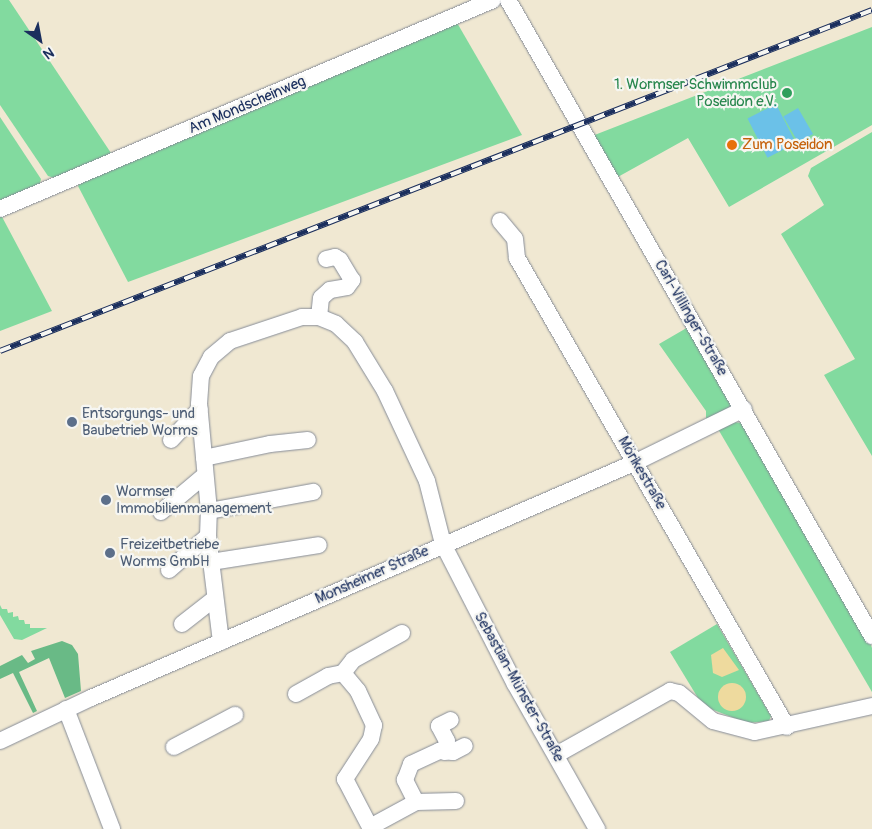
<!DOCTYPE html>
<meta charset="utf-8">
<style>
body{margin:0}
#map{position:relative;width:872px;height:829px;overflow:hidden;background:#f0e8d2;font-family:Pangolin,sans-serif}
div>[style]{position:absolute}
.green>*{inset:0;background:#82da9f}
.forest>*{inset:0;background:#69ba86}
.sand>*{inset:0;background:#eeda9e}
.round{border-radius:50%}
.water>*{inset:0;background:#6bc1e8;transform-origin:0 0}
.roads{filter:drop-shadow(0 0 1px #868c98) drop-shadow(0 0 1px #868c98)}
.minor>*{height:16px;margin:-8px;padding:0 8px;transform-origin:8px;border-radius:8px;background:#fff}
.rail>*{height:5.5px;margin-top:-2.75px;transform-origin:0;background:repeating-linear-gradient(90deg,#f6f6f2 0 11px,#1b2f5e 0 22px);box-sizing:border-box;border-block:1px solid #1b2f5e}
.dots>*{width:14px;height:14px;translate:-50% -50%;box-sizing:border-box;border:2px solid #f6f6f2;border-radius:50%}
span{translate:-50% -50%;white-space:nowrap;text-align:center;line-height:1.15;-webkit-text-stroke:4.5px #f6f6f2;paint-order:stroke}
.leisure-label{font-size:15px;color:#27864d}
.right{translate:-100% -50%;text-align:right}
.street-label{font-size:15px;color:#1b2f5e}
.food-label{font-size:15px;color:#c56008}
.left{translate:0 -50%;text-align:left}
.service-label{font-size:15px;color:#4e5e75}
.north{position:absolute;left:15px;top:15px;width:50px;height:50px;-webkit-text-stroke:4px #f6f6f2;paint-order:stroke;rotate:147deg;font-size:14px;font-weight:700;line-height:20px;text-align:center;color:#1b2f5e}
.north::after{content:'';display:block;margin:auto;width:18px;height:22px;background:#1b2f5e;clip-path:polygon(50% 0,100% 100%,50% 72%,0 100%)}
</style>
<div id="map">
<div class="green">
<i style="clip-path:polygon(0 0,9px 0,113px 156px,58px 179px,48px 176px,0 105px)"></i>
<i style="clip-path:polygon(456px 21px,522px 135px,128px 282px,78px 186px,85px 177px)"></i>
<i style="clip-path:polygon(872px 27px,872px 125px,729px 207px,688px 138px,616px 178px,592px 136px)"></i>
<i style="clip-path:polygon(0 117px,41px 179px,39px 187px,0 204px)"></i>
<i style="clip-path:polygon(872px 132px,872px 456px,824px 375px,855px 359px,781px 234px,824px 205px,808px 176px,811px 168px)"></i>
<i style="clip-path:polygon(0 213px,52px 311px,0 331px)"></i>
<i style="clip-path:polygon(690px 326px,732px 406px,706px 420px,706px 411px,659px 344px)"></i>
<i style="clip-path:polygon(733px 422px,742px 423px,866px 632px,872px 648px,872px 692px,718px 429px)"></i>
<i style="clip-path:polygon(0 605px,2px 609px,7px 609px,8px 613px,13px 612px,13px 617px,18px 616px,19px 620px,24px 620px,25px 624px,30px 624px,30px 628px,47px 628px,22px 640px,14px 639px,0 615px)"></i>
<i style="clip-path:polygon(717px 624px,771px 716px,769px 721px,747px 723px,711px 709px,698px 698px,670px 652px)"></i>
</div>
<div class="forest">
<i style="clip-path:polygon(62px 641px,72px 645px,78px 654px,81px 691px,65px 698px,49px 658px,19px 672px,37px 711px,33px 713px,13px 673px,0 679px,0 666px,22px 655px,28px 663px,35px 659px,31px 651px)"></i>
</div>
<div class="sand">
<i style="clip-path:polygon(723px 648px,739px 670px,722px 677px,713px 673px,711px 655px)"></i>
<i class="round" style="left:718px;top:683px;width:28px;height:28px"></i>
</div>
<div class="water">
<i style="left:776px;top:104px;width:44px;height:32px;rotate:63deg"></i>
<i style="left:798px;top:108px;width:30px;height:17px;rotate:60deg"></i>
</div>
<div class="roads">
<div class="minor">
<i style="left:508px;top:0;width:733px;rotate:60.22deg"></i>
<i style="left:0;top:209px;width:535px;rotate:-22.97deg"></i>
<i style="left:500px;top:221px;width:23px;rotate:50deg"></i>
<i style="left:515px;top:239px;width:19px;rotate:84deg"></i>
<i style="left:517px;top:258px;width:541px;rotate:60.07deg"></i>
<i style="left:319px;top:317px;width:19px;rotate:-84deg"></i>
<i style="left:321px;top:298px;width:12px;rotate:-42deg"></i>
<i style="left:330px;top:290px;width:17px;rotate:-10deg"></i>
<i style="left:347px;top:287px;width:9px;rotate:-54deg"></i>
<i style="left:352px;top:280px;width:23px;rotate:-121deg"></i>
<i style="left:340px;top:260px;width:6px;rotate:-149deg"></i>
<i style="left:335px;top:257px;width:9px;rotate:167deg"></i>
<i style="left:171px;top:440px;width:42px;rotate:-46.9deg"></i>
<i style="left:204px;top:458px;width:67px;rotate:-12deg"></i>
<i style="left:270px;top:444px;width:38px;rotate:-6deg"></i>
<i style="left:209px;top:511px;width:106px;rotate:-10.4deg"></i>
<i style="left:161px;top:512px;width:57px;rotate:-40.1deg"></i>
<i style="left:211px;top:562px;width:109px;rotate:-8.9deg"></i>
<i style="left:169px;top:570px;width:52px;rotate:-41.1deg"></i>
<i style="left:182px;top:624px;width:41px;rotate:-38deg"></i>
<i style="left:221px;top:642px;width:107px;rotate:-97deg"></i>
<i style="left:208px;top:536px;width:25px;rotate:-88deg"></i>
<i style="left:209px;top:511px;width:107px;rotate:-95.3deg"></i>
<i style="left:199px;top:404px;width:28px;rotate:-86deg"></i>
<i style="left:201px;top:376px;width:21px;rotate:-62deg"></i>
<i style="left:211px;top:357px;width:25px;rotate:-40deg"></i>
<i style="left:230px;top:341px;width:76px;rotate:-18.4deg"></i>
<i style="left:302px;top:317px;width:17px"></i>
<i style="left:319px;top:317px;width:18px;rotate:22deg"></i>
<i style="left:336px;top:324px;width:26px;rotate:43deg"></i>
<i style="left:355px;top:342px;width:57px;rotate:58.5deg"></i>
<i style="left:385px;top:391px;width:99px;rotate:65deg"></i>
<i style="left:427px;top:481px;width:65px;rotate:75.7deg"></i>
<i style="left:443px;top:544px;width:157px;rotate:62.8deg"></i>
<i style="left:515px;top:684px;width:167px;rotate:60.5deg"></i>
<i style="left:343px;top:673px;width:23px;rotate:50deg"></i>
<i style="left:358px;top:691px;width:38px;rotate:65deg"></i>
<i style="left:374px;top:725px;width:14px;rotate:102deg"></i>
<i style="left:371px;top:739px;width:48px;rotate:123deg"></i>
<i style="left:345px;top:779px;width:56px;rotate:62.5deg"></i>
<i style="left:296px;top:694px;width:37px;rotate:-29deg"></i>
<i style="left:328px;top:676px;width:15px;rotate:-11deg"></i>
<i style="left:343px;top:673px;width:16px;rotate:-52deg"></i>
<i style="left:353px;top:660px;width:56px;rotate:-28.9deg"></i>
<i style="left:66px;top:709px;width:129px;rotate:69deg"></i>
<i style="left:0;top:741px;width:101px;rotate:-25.3deg"></i>
<i style="left:91px;top:698px;width:594px;rotate:-23.41deg"></i>
<i style="left:636px;top:462px;width:120px;rotate:-26.1deg"></i>
<i style="left:174px;top:747px;width:69px;rotate:-27.7deg"></i>
<i style="left:445px;top:752px;width:11px;rotate:-80deg"></i>
<i style="left:447px;top:741px;width:17px;rotate:-118deg"></i>
<i style="left:439px;top:726px;width:13px;rotate:-27deg"></i>
<i style="left:556px;top:755px;width:131px;rotate:-29.3deg"></i>
<i style="left:670px;top:691px;width:9px;rotate:13deg"></i>
<i style="left:679px;top:693px;width:44px;rotate:39.5deg"></i>
<i style="left:713px;top:721px;width:43px;rotate:14.7deg"></i>
<i style="left:755px;top:732px;width:120px;rotate:-12.5deg"></i>
<i style="left:416px;top:802px;width:40px;rotate:-1.4deg"></i>
<i style="left:370px;top:827px;width:52px;rotate:-28.5deg"></i>
<i style="left:416px;top:802px;width:25px;rotate:-117deg"></i>
<i style="left:405px;top:780px;width:17px;rotate:-69deg"></i>
<i style="left:411px;top:764px;width:31px;rotate:-25deg"></i>
<i style="left:439px;top:751px;width:14px;rotate:4deg"></i>
<i style="left:453px;top:752px;width:13px;rotate:-27deg"></i>
</div>
</div>
<div class="rail">
<i style="left:0;top:351px;width:936px;rotate:-21.36deg"></i>
</div>
<div class="dots">
<i style="left:787px;top:93px;background:#2e9e5b"></i>
<i style="left:732px;top:145px;background:#e8710a"></i>
<i style="left:72px;top:422px;background:#5c6f8a"></i>
<i style="left:106px;top:500px;background:#5c6f8a"></i>
<i style="left:110px;top:553px;background:#5c6f8a"></i>
</div>
<div class="leisure-label">
<span class="right" style="left:777px;top:93px">1. Wormser Schwimmclub<br>Poseidon e.V.</span>
</div>
<div class="street-label">
<span style="left:247px;top:105px;rotate:-23deg">Am Mondscheinweg</span>
<span style="left:691px;top:318px;rotate:60deg">Carl-Villinger-Straße</span>
<span style="left:642px;top:473px;rotate:60deg">Mörikestraße</span>
<span style="left:372px;top:575px;rotate:-24deg">Monsheimer Straße</span>
<span style="left:519px;top:687px;rotate:61deg">Sebastian-Münster-Straße</span>
</div>
<div class="food-label">
<span class="left" style="left:742px;top:145px">Zum Poseidon</span>
</div>
<div class="service-label">
<span class="left" style="left:82px;top:422px">Entsorgungs- und<br>Baubetrieb Worms</span>
<span class="left" style="left:116px;top:500px">Wormser<br>Immobilienmanagement</span>
<span class="left" style="left:120px;top:553px">Freizeitbetriebe<br>Worms GmbH</span>
</div>
<div class="north">N</div>
</div>
